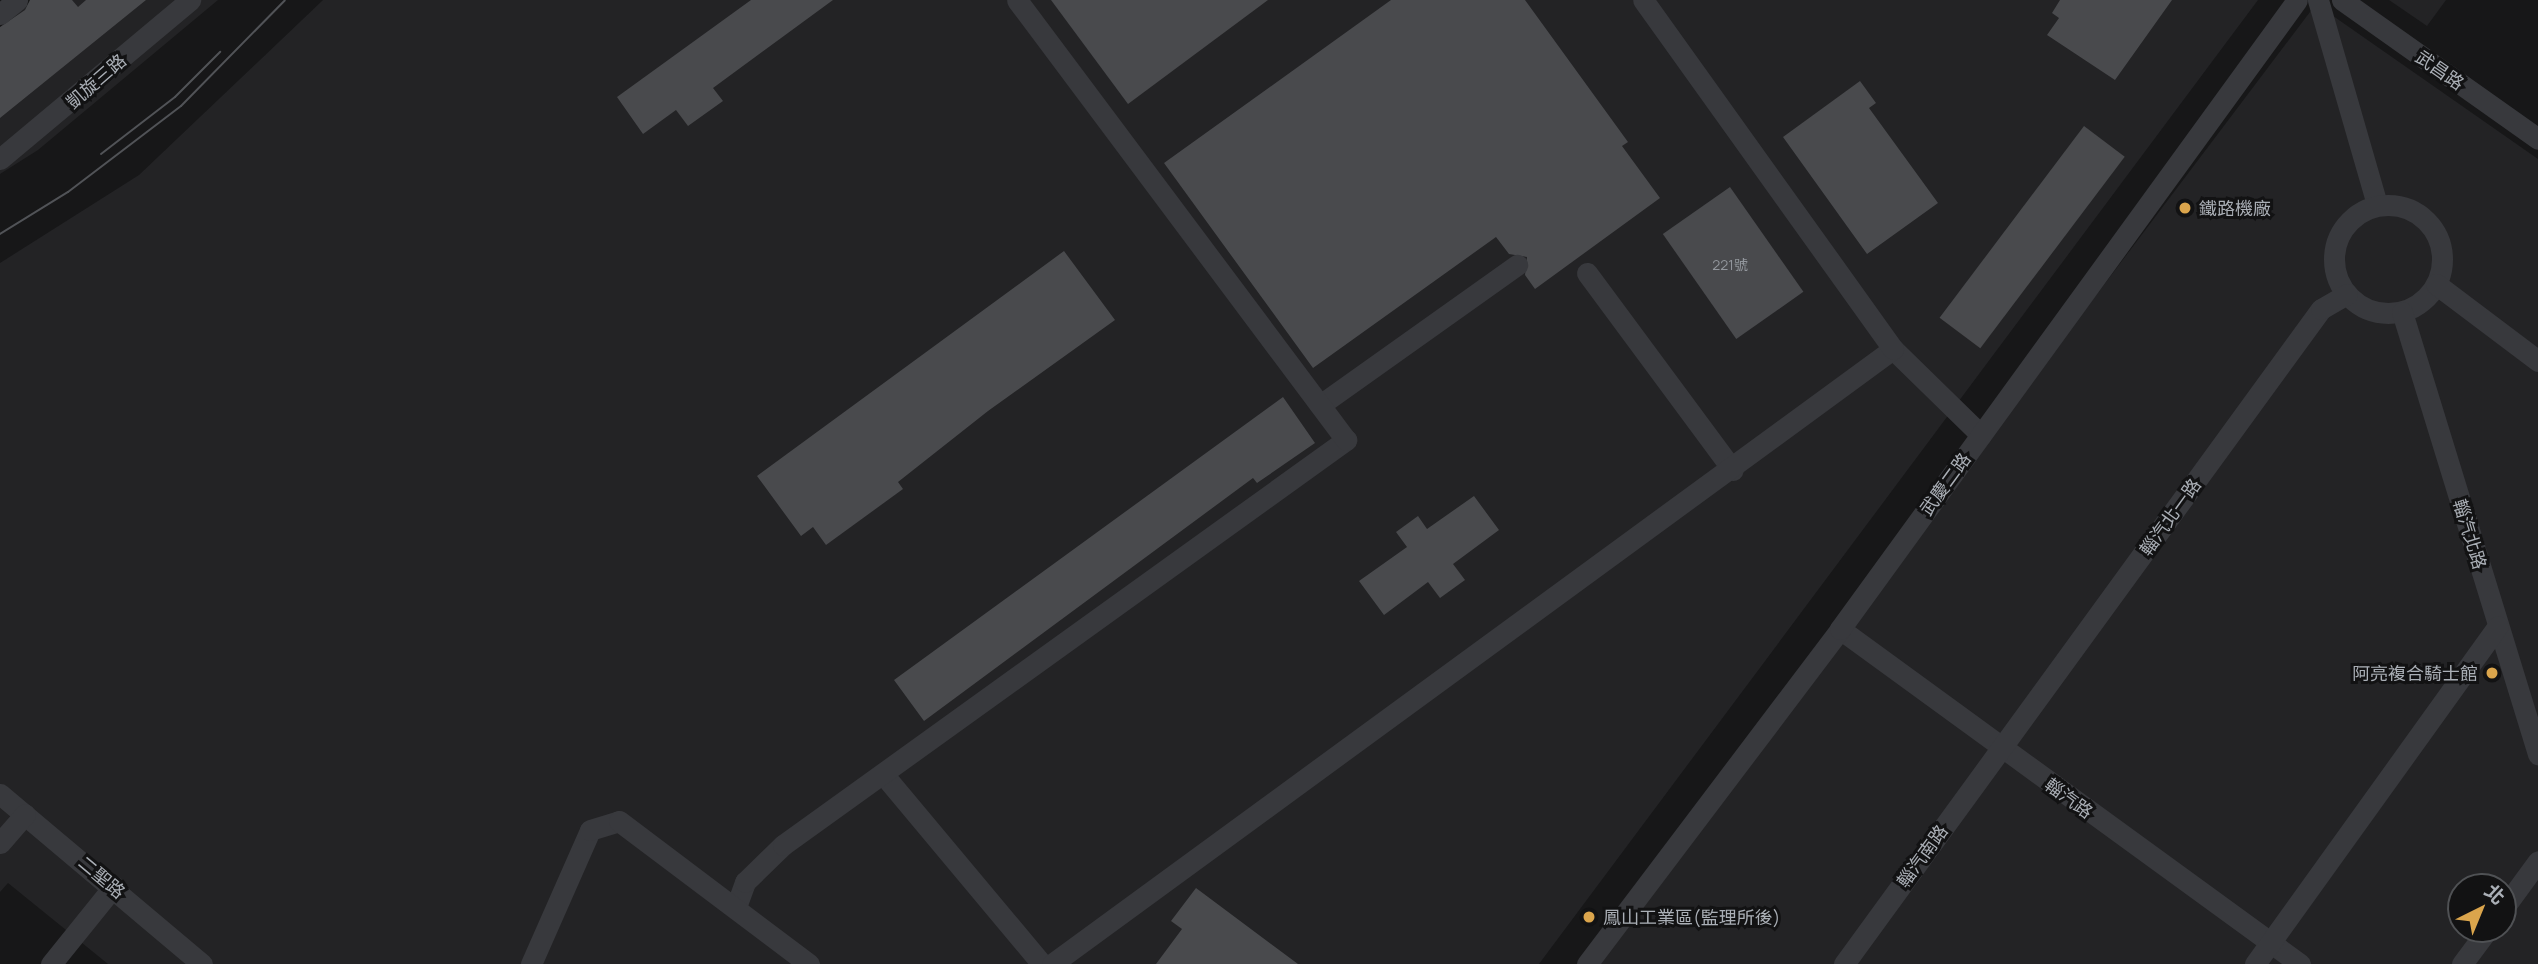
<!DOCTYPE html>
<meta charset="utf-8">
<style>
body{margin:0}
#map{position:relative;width:2538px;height:964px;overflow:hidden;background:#171718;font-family:Manrope,"Noto Sans TC",sans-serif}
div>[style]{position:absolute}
.built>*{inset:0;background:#232325}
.building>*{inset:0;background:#494a4d;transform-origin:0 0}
.minor>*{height:21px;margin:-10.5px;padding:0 10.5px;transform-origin:10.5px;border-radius:10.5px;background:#38393d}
.minor>.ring{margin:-10.5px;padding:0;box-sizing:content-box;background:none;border:21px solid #38393d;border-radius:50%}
.tram>*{height:2px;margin:-1px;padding:0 1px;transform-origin:1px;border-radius:1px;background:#515357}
.dots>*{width:19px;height:19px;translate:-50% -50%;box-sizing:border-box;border:4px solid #121213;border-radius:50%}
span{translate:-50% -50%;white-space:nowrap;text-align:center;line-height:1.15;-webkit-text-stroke:6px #121213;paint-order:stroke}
.number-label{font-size:14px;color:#92969c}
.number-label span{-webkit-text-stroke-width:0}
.street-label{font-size:18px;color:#aaafb6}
.poi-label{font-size:18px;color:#aaafb6}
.left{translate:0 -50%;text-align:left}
.right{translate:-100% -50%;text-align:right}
.north{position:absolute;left:2447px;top:873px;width:70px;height:70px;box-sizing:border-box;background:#121213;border:2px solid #4f5154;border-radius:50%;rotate:43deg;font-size:19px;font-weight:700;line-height:28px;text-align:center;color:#aaafb6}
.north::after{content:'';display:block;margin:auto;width:24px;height:32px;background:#dba54c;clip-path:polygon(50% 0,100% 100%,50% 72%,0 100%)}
</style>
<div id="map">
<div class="built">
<i style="clip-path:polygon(32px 0,218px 0,38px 150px,0 174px,0 29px)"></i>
<i style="clip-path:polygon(323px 0,2258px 0,1539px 964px,108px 964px,8px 883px,0 892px,0 263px,139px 175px)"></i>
<i style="clip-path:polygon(2389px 0,2446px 0,2427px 26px)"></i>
<i style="clip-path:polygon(evenodd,2316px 4px,2538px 159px,2538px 964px,1591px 964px,2316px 4px,2461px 887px,2503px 887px,2503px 929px,2461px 929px,2461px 887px)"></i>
</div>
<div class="building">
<i style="clip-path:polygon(30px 0,72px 0,78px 7px,86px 0,146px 0,0 118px,0 27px,25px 10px)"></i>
<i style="clip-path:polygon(751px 0,833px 0,713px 88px,723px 101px,688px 126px,676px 110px,643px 134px,617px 97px)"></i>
<i style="clip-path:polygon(1051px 0,1268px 0,1128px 104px)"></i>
<i style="clip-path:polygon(1391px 0,1525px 0,1628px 142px,1622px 146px,1660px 198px,1535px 289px,1525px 275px,1527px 257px,1509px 254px,1496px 237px,1313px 368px,1164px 163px)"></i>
<i style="clip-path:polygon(2060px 0,2172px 0,2115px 80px,2047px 35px,2059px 18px,2052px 13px)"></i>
<i style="clip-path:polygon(1860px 81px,1876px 103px,1869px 108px,1938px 203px,1867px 254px,1783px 137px)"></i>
<i style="left:2084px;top:126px;width:51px;height:240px;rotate:37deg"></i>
<i style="left:1730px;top:187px;width:128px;height:82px;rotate:55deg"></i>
<i style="clip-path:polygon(1064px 251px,1115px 320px,988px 411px,898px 482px,903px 489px,826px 545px,813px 527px,801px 536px,757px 476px)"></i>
<i style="clip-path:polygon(1283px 397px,1315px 443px,1257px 483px,1253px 478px,924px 721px,894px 680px)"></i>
<i style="clip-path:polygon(1474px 496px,1499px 530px,1453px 564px,1465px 580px,1440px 598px,1428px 582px,1384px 615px,1359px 581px,1407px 547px,1396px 532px,1418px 516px,1427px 529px)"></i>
<i style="clip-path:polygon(1196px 888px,1298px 964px,1156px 964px,1182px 929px,1171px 921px)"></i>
</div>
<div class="minor">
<i style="left:2318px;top:0;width:213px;rotate:73.9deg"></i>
<i style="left:2342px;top:0;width:240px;rotate:35.3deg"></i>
<i style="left:0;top:14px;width:22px;rotate:-39deg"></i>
<i style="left:0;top:159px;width:248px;rotate:-39.9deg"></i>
<i class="ring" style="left:2334px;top:205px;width:87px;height:87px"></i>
<i style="left:1587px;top:273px;width:245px;rotate:53.5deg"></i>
<i style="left:2436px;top:284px;width:128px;rotate:37deg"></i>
<i style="left:2402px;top:312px;width:463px;rotate:72.9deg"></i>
<i style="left:1893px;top:349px;width:123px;rotate:44.3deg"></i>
<i style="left:1320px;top:405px;width:242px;rotate:-35.4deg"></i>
<i style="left:1840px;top:629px;width:569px;rotate:36.06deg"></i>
<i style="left:883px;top:774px;width:248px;rotate:50.1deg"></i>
<i style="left:0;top:794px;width:264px;rotate:40.1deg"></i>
<i style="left:0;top:843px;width:38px;rotate:-49deg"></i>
<i style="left:736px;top:907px;width:27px;rotate:-70deg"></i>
<i style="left:745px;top:882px;width:53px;rotate:-44.2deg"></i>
<i style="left:783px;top:845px;width:694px;rotate:-35.73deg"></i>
<i style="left:1346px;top:440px;width:549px;rotate:-126.79deg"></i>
<i style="left:2503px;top:909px;width:59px;rotate:-53.9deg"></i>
<i style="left:51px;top:964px;width:100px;rotate:-51.1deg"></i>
<i style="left:531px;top:964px;width:146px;rotate:-66.2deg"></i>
<i style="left:590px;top:830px;width:30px;rotate:-17deg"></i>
<i style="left:619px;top:821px;width:238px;rotate:37deg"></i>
<i style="left:1052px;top:964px;width:1042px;rotate:-36.18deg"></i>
<i style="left:1893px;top:349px;width:429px;rotate:-125.6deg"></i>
<i style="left:1587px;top:964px;width:420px;rotate:-52.9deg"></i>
<i style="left:1840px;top:629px;width:777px;rotate:-54deg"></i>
<i style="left:1844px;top:964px;width:810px;rotate:-53.94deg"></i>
<i style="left:2321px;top:309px;width:30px;rotate:-30deg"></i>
<i style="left:2255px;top:964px;width:416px;rotate:-54.3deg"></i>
<i style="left:2462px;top:964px;width:44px;rotate:-53.4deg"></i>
</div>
<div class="tram">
<i style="left:101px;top:154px;width:93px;rotate:-37.6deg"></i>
<i style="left:175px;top:97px;width:64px;rotate:-45deg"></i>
<i style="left:0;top:234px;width:80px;rotate:-31.7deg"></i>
<i style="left:68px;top:192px;width:142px;rotate:-37.3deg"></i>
<i style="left:181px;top:106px;width:148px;rotate:-45.5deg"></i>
</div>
<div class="dots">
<i style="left:2185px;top:208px;background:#dba54c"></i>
<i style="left:2492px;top:673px;background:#dba54c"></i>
<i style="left:1589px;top:917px;background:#dba54c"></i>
</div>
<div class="number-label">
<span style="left:1730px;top:265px">221號</span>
</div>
<div class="street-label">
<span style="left:2440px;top:70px;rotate:35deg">武昌路</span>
<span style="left:96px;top:81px;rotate:-41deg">凱旋三路</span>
<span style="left:1945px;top:484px;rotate:-54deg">武慶二路</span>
<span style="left:2170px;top:517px;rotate:-54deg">輜汽北一路</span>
<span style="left:2470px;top:534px;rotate:73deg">輜汽北路</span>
<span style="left:2069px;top:798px;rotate:36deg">輜汽路</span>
<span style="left:1922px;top:856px;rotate:-54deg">輜汽南路</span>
<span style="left:102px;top:877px;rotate:40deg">二聖路</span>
</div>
<div class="poi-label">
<span class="left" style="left:2199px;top:208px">鐵路機廠</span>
<span class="right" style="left:2478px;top:673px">阿亮複合騎士館</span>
<span class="left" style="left:1603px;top:917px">鳳山工業區(監理所後)</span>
</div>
<div class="north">北</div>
</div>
